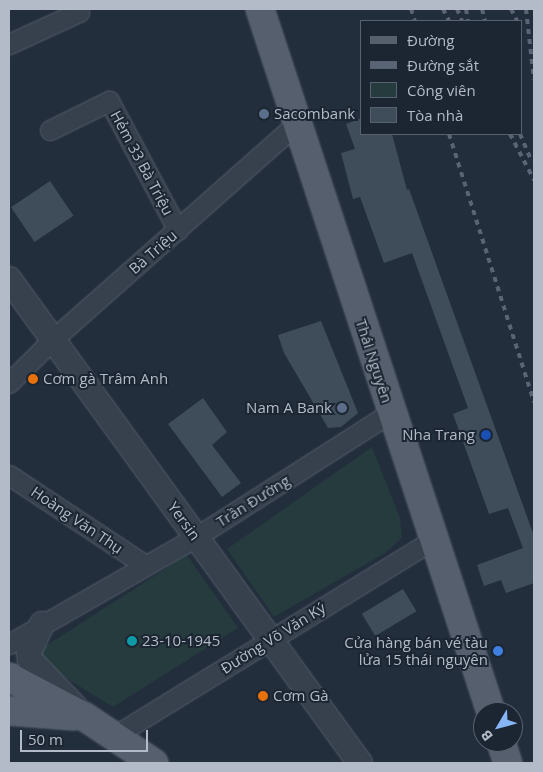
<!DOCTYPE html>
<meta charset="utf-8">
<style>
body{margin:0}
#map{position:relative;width:543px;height:772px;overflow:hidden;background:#232e3d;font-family:"Open Sans",sans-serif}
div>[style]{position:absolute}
.green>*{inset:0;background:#253b3e}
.building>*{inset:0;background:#3f4d5b;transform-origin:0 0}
.roads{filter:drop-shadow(0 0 1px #555e6b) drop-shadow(0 0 1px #555e6b)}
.minor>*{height:19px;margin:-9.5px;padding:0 9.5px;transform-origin:9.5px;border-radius:9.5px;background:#37404d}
.tertiary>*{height:24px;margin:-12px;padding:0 12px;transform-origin:12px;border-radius:12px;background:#37404d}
.primary>*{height:28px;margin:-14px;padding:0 14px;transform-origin:14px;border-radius:14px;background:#555f6d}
.rail>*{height:4px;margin-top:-2px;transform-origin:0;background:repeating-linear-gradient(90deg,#596474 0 5px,transparent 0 10px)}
.dots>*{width:14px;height:14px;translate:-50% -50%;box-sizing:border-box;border:2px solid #1c2532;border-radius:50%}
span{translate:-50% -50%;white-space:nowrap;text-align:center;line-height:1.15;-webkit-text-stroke:4px #1c2532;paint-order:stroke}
.poi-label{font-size:15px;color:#b3bbc8}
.left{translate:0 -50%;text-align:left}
.right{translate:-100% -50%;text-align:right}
.street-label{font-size:15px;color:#b3bbc8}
.frame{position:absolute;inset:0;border:10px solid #b3bbc8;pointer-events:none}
.legend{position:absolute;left:360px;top:20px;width:162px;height:115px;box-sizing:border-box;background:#1c2532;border:1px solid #58616e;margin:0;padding:6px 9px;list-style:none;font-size:15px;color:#b3bbc8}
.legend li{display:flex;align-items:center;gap:10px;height:25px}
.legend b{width:25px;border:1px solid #58616e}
.north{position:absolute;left:473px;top:702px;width:50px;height:50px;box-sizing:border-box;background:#1c2532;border:1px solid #58616e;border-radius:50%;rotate:233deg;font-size:14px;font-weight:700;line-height:20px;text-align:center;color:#b3bbc8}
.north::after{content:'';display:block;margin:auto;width:18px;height:22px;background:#88b5f7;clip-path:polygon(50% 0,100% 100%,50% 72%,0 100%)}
.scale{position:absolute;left:20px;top:730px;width:128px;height:22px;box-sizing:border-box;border:2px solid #b3bbc8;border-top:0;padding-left:6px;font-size:15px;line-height:18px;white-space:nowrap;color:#b3bbc8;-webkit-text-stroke:4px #1c2532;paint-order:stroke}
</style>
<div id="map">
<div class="green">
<i style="clip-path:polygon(372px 447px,400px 518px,402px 538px,385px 553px,274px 617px,227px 549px)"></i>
<i style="clip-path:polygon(187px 555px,238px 628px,113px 707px,30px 656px)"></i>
</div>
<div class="building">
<i style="clip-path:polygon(362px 118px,362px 134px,392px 134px,407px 190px,409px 189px,534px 536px,534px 583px,506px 593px,501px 580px,484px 586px,477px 565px,523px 548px,508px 508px,489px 514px,453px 414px,468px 408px,412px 253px,384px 263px,360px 197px,353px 199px,341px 153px,355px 149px,346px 124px)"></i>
<i style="left:50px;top:181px;width:42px;height:47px;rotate:56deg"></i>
<i style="clip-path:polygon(321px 321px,358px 413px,341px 427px,328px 428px,284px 353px,278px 335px)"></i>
<i style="clip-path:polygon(203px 398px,227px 432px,212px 445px,241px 483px,222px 497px,168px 424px)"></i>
<i style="left:403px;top:589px;width:26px;height:48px;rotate:59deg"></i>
</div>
<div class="roads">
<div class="minor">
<i style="left:9px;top:44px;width:77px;rotate:-24.6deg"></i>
<i style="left:79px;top:12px;width:3px;rotate:-108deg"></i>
<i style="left:50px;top:130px;width:66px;rotate:-26.2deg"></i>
<i style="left:109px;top:101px;width:146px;rotate:61.9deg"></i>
<i style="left:9px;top:383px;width:61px;rotate:-45deg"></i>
<i style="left:52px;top:340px;width:329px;rotate:-41.5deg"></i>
<i style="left:9px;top:475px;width:163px;rotate:33.5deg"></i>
<i style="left:9px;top:644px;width:215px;rotate:-29.8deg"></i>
<i style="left:196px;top:537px;width:230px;rotate:-32.6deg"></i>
<i style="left:114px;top:736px;width:374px;rotate:-31.6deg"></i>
</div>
<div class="tertiary">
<i style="left:9px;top:279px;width:598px;rotate:54.05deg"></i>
<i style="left:42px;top:624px;width:31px;rotate:115deg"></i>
<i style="left:29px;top:652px;width:8px;rotate:83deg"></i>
<i style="left:30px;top:660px;width:65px;rotate:46.2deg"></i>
</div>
<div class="primary">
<i style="left:260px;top:9px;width:740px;rotate:71.81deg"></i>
<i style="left:9px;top:677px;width:86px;rotate:27.8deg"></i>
<i style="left:85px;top:717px;width:83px;rotate:33.7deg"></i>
<i style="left:9px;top:711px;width:65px;rotate:4.4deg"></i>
<i style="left:501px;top:742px;width:22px;rotate:72deg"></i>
</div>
</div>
<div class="rail">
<i style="left:411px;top:9px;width:13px;rotate:72deg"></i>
<i style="left:443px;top:9px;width:13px;rotate:63deg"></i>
<i style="left:457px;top:9px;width:13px;rotate:67deg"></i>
<i style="left:466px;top:9px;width:12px;rotate:81deg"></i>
<i style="left:482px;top:9px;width:12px;rotate:76deg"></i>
<i style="left:511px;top:9px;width:13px;rotate:63deg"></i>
<i style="left:526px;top:9px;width:71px;rotate:83.6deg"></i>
<i style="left:449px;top:134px;width:281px;rotate:72.4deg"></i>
<i style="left:510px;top:134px;width:52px;rotate:62.4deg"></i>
<i style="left:520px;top:134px;width:30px;rotate:67deg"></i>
</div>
<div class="dots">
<i style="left:264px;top:114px;background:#5c6f8a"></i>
<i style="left:33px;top:379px;background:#e8710a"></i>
<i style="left:342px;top:408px;background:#5c6f8a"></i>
<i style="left:486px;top:435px;background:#1a4fb4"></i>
<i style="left:132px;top:641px;background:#0f9aa8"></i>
<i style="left:498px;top:651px;background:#3f7fe0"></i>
<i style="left:263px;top:696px;background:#e8710a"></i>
</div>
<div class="poi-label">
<span class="left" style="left:274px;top:114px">Sacombank</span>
<span class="left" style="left:43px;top:379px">Cơm gà Trâm Anh</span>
<span class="right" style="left:332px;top:408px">Nam A Bank</span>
<span class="right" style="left:475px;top:435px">Nha Trang</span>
<span class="left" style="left:142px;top:641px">23-10-1945</span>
<span class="right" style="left:488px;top:651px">Cửa hàng bán vé tàu<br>lửa 15 thái nguyên</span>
<span class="left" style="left:273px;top:696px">Cơm Gà</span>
</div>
<div class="street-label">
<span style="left:142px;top:163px;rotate:62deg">Hẻm 33 Bà Triệu</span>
<span style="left:153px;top:252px;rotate:-41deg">Bà Triệu</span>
<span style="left:374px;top:361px;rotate:72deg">Thái Nguyên</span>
<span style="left:253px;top:501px;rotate:-32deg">Trần Đường</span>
<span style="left:77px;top:520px;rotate:34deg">Hoàng Văn Thụ</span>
<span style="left:184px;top:521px;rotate:54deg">Yersin</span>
<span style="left:273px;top:638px;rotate:-32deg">Đường Võ Văn Ký</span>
</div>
<div class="frame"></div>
<ul class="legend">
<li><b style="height:6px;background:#555f6d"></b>Đường</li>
<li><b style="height:6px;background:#596474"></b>Đường sắt</li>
<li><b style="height:14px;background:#253b3e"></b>Công viên</li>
<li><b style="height:14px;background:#3f4d5b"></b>Tòa nhà</li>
</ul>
<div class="north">B</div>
<div class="scale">50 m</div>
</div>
